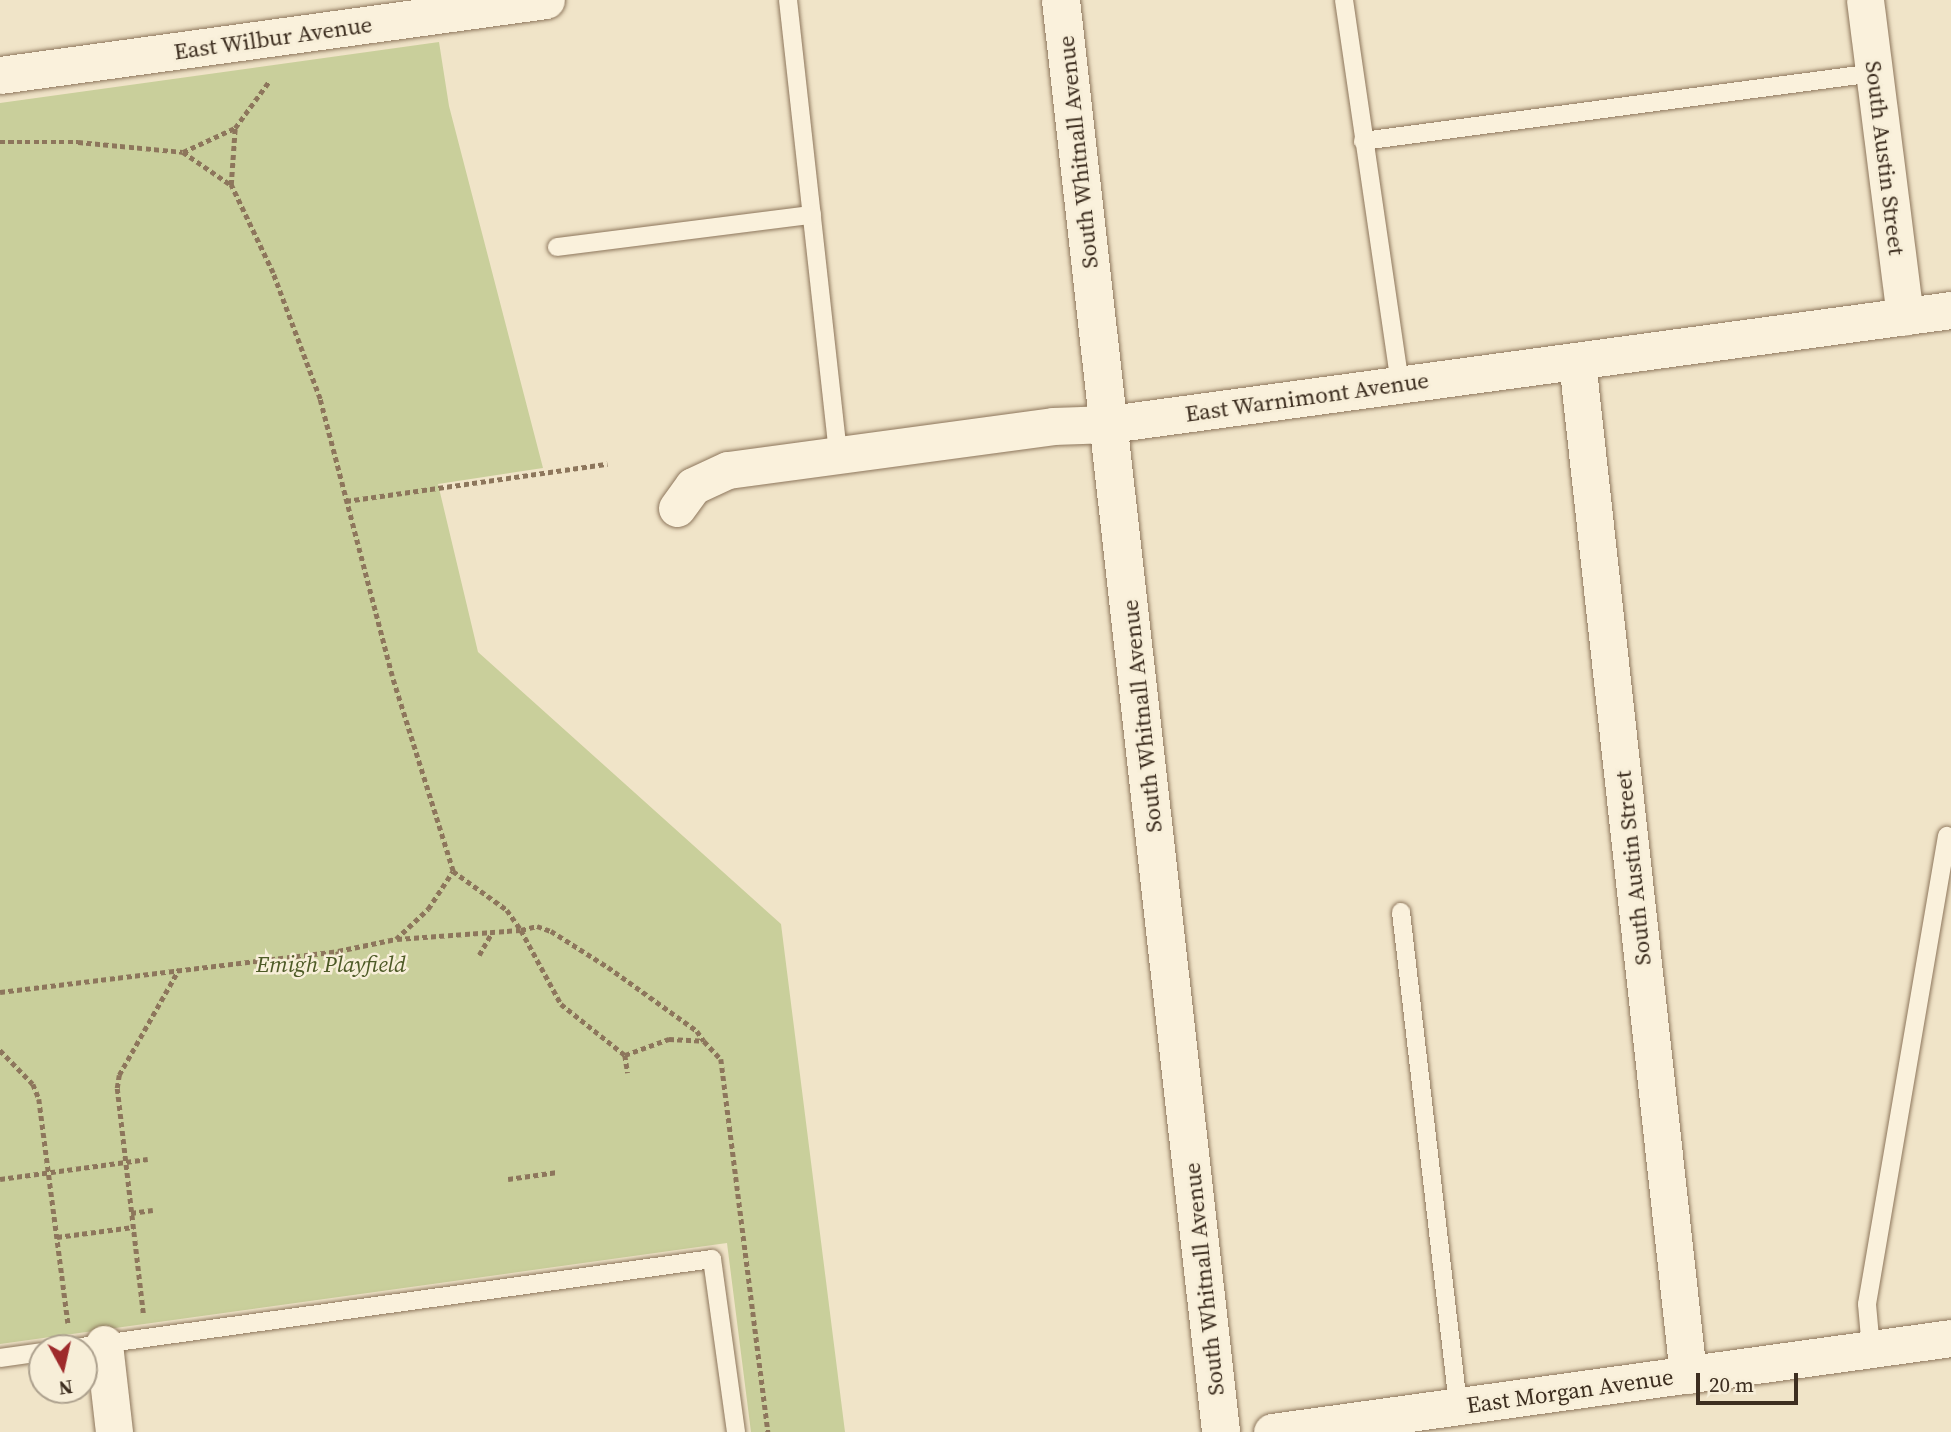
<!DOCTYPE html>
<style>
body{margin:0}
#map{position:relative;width:1951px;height:1432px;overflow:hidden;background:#f0e4c8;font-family:"Source Serif 4",serif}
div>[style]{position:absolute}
.green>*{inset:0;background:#c9cf9b}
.path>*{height:4.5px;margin-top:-2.25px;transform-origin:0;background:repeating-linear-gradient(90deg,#8d765c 0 5px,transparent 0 8.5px)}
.roads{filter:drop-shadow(0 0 2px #8d765c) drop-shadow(0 0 2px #8d765c)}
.lane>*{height:18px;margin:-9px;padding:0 9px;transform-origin:9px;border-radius:9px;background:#faf1dc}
.street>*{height:37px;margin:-18.5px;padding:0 18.5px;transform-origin:18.5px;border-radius:18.5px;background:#faf1dc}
.secondary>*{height:38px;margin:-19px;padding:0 19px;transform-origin:19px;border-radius:19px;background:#faf1dc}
span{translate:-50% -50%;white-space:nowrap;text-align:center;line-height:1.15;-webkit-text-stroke:5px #f7eed8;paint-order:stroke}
.street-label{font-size:23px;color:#3d2e20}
.park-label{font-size:23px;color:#4d5a26;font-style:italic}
.north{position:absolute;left:28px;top:1334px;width:70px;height:70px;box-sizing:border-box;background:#f7eed8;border:2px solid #ada18e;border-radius:50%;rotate:172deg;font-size:19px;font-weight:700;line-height:28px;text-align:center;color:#3d2e20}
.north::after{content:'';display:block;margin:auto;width:24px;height:32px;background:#9e2a2b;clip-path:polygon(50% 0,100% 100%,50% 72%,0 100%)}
.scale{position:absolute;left:1696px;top:1373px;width:102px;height:32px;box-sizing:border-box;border:4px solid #3d2e20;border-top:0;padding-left:9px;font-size:21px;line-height:24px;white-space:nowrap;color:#3d2e20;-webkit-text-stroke:5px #f7eed8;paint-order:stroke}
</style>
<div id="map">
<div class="green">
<i style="clip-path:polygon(439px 42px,449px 106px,543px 468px,438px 484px,478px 652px,781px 924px,845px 1432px,751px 1432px,727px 1243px,0 1344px,0 103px)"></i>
</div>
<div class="path">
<i style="left:0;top:142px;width:78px"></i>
<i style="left:78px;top:142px;width:105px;rotate:5.4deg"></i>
<i style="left:183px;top:152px;width:58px;rotate:34.5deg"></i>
<i style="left:183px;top:152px;width:57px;rotate:-24.8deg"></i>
<i style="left:346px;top:501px;width:264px;rotate:-8.1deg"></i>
<i style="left:453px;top:871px;width:67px;rotate:35.8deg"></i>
<i style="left:507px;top:910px;width:24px;rotate:55deg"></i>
<i style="left:521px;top:930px;width:16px;rotate:-14deg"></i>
<i style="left:537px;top:926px;width:15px;rotate:20deg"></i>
<i style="left:551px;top:931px;width:67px;rotate:32.3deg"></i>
<i style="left:608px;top:967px;width:110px;rotate:35.7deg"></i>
<i style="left:697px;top:1031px;width:12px;rotate:55deg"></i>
<i style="left:397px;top:939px;width:124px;rotate:-4.2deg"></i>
<i style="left:521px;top:930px;width:84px;rotate:61.6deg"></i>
<i style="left:561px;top:1004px;width:82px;rotate:38.6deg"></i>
<i style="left:625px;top:1055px;width:18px;rotate:81deg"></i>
<i style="left:338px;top:951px;width:21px;rotate:82deg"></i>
<i style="left:479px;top:955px;width:24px;rotate:-60deg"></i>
<i style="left:0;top:992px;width:340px;rotate:-6.9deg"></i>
<i style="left:338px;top:951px;width:59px;rotate:-11.7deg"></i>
<i style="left:396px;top:939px;width:44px;rotate:-43.2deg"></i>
<i style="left:428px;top:909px;width:45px;rotate:-56.7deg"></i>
<i style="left:453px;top:871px;width:204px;rotate:-107.4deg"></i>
<i style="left:392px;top:676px;width:286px;rotate:-104.6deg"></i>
<i style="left:320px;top:399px;width:134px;rotate:-110.5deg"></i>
<i style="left:273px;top:273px;width:98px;rotate:-115.5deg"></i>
<i style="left:231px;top:185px;width:57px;rotate:-86deg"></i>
<i style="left:235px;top:128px;width:59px;rotate:-53.9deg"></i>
<i style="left:0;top:1050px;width:47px;rotate:45.9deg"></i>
<i style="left:33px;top:1084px;width:16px;rotate:68deg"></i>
<i style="left:39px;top:1099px;width:226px;rotate:82.6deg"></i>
<i style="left:625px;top:1055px;width:47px;rotate:-20deg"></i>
<i style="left:669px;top:1039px;width:35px;rotate:3deg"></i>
<i style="left:704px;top:1041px;width:25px;rotate:47deg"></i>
<i style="left:721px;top:1059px;width:376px;rotate:82.8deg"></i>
<i style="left:0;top:1179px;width:149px;rotate:-7.7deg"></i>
<i style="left:508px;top:1179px;width:50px;rotate:-8deg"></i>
<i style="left:131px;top:1213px;width:22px;rotate:-8deg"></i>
<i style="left:57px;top:1237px;width:77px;rotate:-7.5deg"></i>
<i style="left:143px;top:1313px;width:226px;rotate:-96.6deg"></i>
<i style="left:117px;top:1088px;width:13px;rotate:-81deg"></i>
<i style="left:119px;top:1075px;width:122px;rotate:-60.5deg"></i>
</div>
<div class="roads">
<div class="lane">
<i style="left:788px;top:0;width:457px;rotate:83.7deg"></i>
<i style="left:1344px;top:0;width:389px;rotate:81.7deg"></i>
<i style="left:1363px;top:141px;width:516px;rotate:-7.58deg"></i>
<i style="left:557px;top:247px;width:257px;rotate:-7.2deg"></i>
<i style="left:1401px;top:912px;width:497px;rotate:83.4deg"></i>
<i style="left:74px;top:1348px;width:644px;rotate:-7.94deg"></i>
<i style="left:712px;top:1259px;width:175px;rotate:82.1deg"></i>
<i style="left:1871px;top:1349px;width:45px;rotate:-95.1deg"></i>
<i style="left:1867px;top:1304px;width:475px;rotate:-80.3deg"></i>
<i style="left:0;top:1358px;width:42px;rotate:-8.1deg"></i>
</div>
<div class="street">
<i style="left:1865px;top:0;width:319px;rotate:82.8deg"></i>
<i style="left:0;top:75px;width:551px;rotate:-7.82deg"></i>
<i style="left:1577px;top:361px;width:1020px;rotate:83.75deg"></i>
<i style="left:677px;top:508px;width:27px;rotate:-54deg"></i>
<i style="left:693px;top:486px;width:38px;rotate:-25deg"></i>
<i style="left:728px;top:470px;width:328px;rotate:-7.7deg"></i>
<i style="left:1053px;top:426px;width:57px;rotate:-2deg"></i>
<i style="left:1110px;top:424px;width:849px;rotate:-7.72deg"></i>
<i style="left:104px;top:1344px;width:89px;rotate:83.5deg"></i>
<i style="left:1272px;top:1432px;width:685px;rotate:-7.88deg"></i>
</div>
<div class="secondary">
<i style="left:1061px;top:0;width:1441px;rotate:83.62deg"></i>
</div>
</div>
<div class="street-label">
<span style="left:273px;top:38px;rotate:-8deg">East Wilbur Avenue</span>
<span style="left:1078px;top:152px;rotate:-96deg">South Whitnall Avenue</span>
<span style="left:1885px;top:158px;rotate:83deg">South Austin Street</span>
<span style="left:1307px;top:397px;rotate:-8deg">East Warnimont Avenue</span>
<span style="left:1142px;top:716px;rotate:-96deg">South Whitnall Avenue</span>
<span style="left:1633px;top:868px;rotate:-96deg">South Austin Street</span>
<span style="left:1204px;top:1279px;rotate:-96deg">South Whitnall Avenue</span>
<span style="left:1570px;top:1391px;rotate:-8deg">East Morgan Avenue</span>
</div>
<div class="park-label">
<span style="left:331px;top:964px">Emigh Playfield</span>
</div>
<div class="north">N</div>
<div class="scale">20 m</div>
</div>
